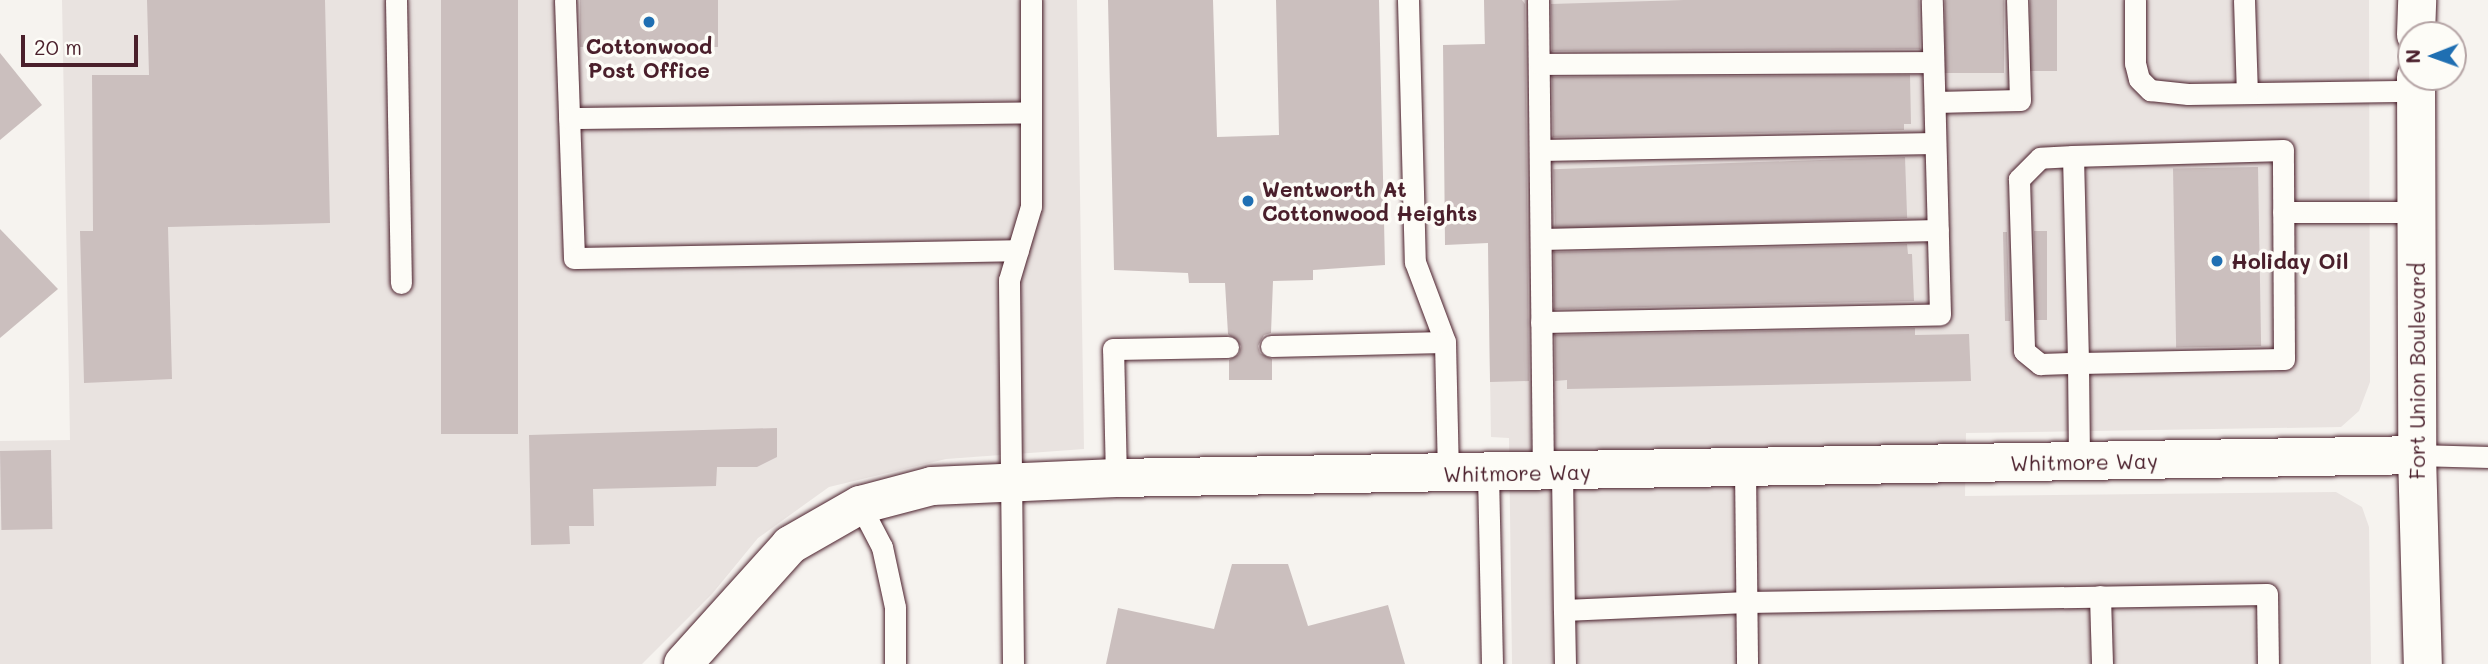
<!DOCTYPE html>
<style>
body{margin:0}
#map{position:relative;width:2488px;height:664px;overflow:hidden;background:#f6f3ef;font-family:Mali,sans-serif}
div>[style]{position:absolute}
.built>*{inset:0;background:#e9e3e0}
.building>*{inset:0;background:#cbbfbe;transform-origin:0 0}
.roads{filter:drop-shadow(0 0 2px #4a1f2b) drop-shadow(0 0 2px #4a1f2b)}
.service>*{height:21px;margin:-10.5px;padding:0 10.5px;transform-origin:10.5px;border-radius:10.5px;background:#fdfcf7}
.minor>*{height:38px;margin:-19px;padding:0 19px;transform-origin:19px;border-radius:19px;background:#fdfcf7}
.secondary>*{height:38px;margin:-19px;padding:0 19px;transform-origin:19px;border-radius:19px;background:#fdfcf7}
.dots>*{width:19px;height:19px;translate:-50% -50%;box-sizing:border-box;border:4px solid #fdfcf7;border-radius:50%}
span{translate:-50% -50%;white-space:nowrap;text-align:center;line-height:1.15;-webkit-text-stroke:7px #fdfcf7;paint-order:stroke}
.poi-label{font-size:21px;color:#4a1f2b;font-weight:700}
.left{translate:0 -50%;text-align:left}
.street-label{font-size:21px;color:#4a1f2b}
.north{position:absolute;left:2397px;top:21px;width:70px;height:70px;box-sizing:border-box;background:#fdfcf7;border:2px solid #b5a4a5;border-radius:50%;rotate:269deg;font-size:19px;font-weight:700;line-height:28px;text-align:center;color:#4a1f2b}
.north::after{content:'';display:block;margin:auto;width:24px;height:32px;background:#1f6fb2;clip-path:polygon(50% 0,100% 100%,50% 72%,0 100%)}
.scale{position:absolute;left:21px;top:35px;width:117px;height:32px;box-sizing:border-box;border:4px solid #4a1f2b;border-top:0;padding-left:9px;font-size:21px;line-height:24px;white-space:nowrap;color:#4a1f2b;-webkit-text-stroke:5px #fdfcf7;paint-order:stroke}
</style>
<div id="map">
<div class="built">
<i style="clip-path:polygon(62px 0,1077px 0,1084px 449px,946px 459px,829px 487px,758px 538px,712px 594px,642px 664px,0 664px,0 441px,70px 440px)"></i>
<i style="clip-path:polygon(1484px 0,2369px 0,2370px 382px,2359px 411px,2341px 427px,1966px 433px,1965px 496px,2336px 492px,2362px 507px,2369px 527px,2371px 664px,1512px 664px,1509px 438px,1491px 437px)"></i>
</div>
<div class="building">
<i style="clip-path:polygon(147px 0,325px 0,330px 223px,168px 227px,172px 379px,84px 383px,80px 231px,93px 231px,92px 75px,149px 75px)"></i>
<i style="left:441px;top:0;width:77px;height:434px"></i>
<i style="left:580px;top:0;width:138px;height:47px"></i>
<i style="clip-path:polygon(1108px 0,1213px 0,1217px 137px,1279px 135px,1276px 0,1379px 0,1385px 265px,1313px 270px,1313px 280px,1273px 281px,1271px 333px,1264px 335px,1258px 346px,1260px 353px,1272px 359px,1272px 380px,1229px 380px,1229px 360px,1239px 354px,1241px 346px,1228px 334px,1225px 283px,1189px 283px,1188px 273px,1114px 270px)"></i>
<i style="clip-path:polygon(1484px 0,1522px 0,1525px 4px,1529px 381px,1490px 382px,1488px 243px,1445px 245px,1443px 45px,1485px 44px)"></i>
<i style="clip-path:polygon(1684px 0,1919px 0,1920px 49px,1552px 51px,1551px 4px)"></i>
<i style="left:1945px;top:0;width:59px;height:73px"></i>
<i style="left:2030px;top:0;width:27px;height:71px"></i>
<i style="clip-path:polygon(0 53px,42px 105px,0 140px)"></i>
<i style="clip-path:polygon(1910px 75px,1911px 124px,1904px 124px,1904px 130px,1553px 137px,1552px 77px)"></i>
<i style="left:1905px;top:157px;width:61px;height:352px;rotate:88deg"></i>
<i style="left:2258px;top:167px;width:179px;height:85px;rotate:89deg"></i>
<i style="clip-path:polygon(0 229px,58px 289px,0 338px)"></i>
<i style="left:2034px;top:231px;width:13px;height:89px"></i>
<i style="clip-path:polygon(2003px 232px,2007px 232px,2010px 321px,2005px 321px)"></i>
<i style="clip-path:polygon(1907px 244px,1908px 254px,1912px 254px,1914px 301px,1554px 309px,1554px 252px)"></i>
<i style="clip-path:polygon(1915px 328px,1915px 335px,1969px 334px,1971px 381px,1567px 389px,1567px 380px,1555px 381px,1555px 335px)"></i>
<i style="clip-path:polygon(777px 428px,777px 457px,757px 467px,717px 467px,716px 486px,593px 489px,594px 526px,569px 526px,570px 544px,531px 545px,529px 435px)"></i>
<i style="left:51px;top:450px;width:79px;height:51px;rotate:89deg"></i>
<i style="clip-path:polygon(1232px 564px,1288px 564px,1308px 626px,1388px 605px,1405px 664px,1106px 664px,1118px 608px,1214px 629px)"></i>
</div>
<div class="roads">
<div class="service">
<i style="left:396px;top:0;width:283px;rotate:89deg"></i>
<i style="left:565px;top:0;width:258px;rotate:88deg"></i>
<i style="left:574px;top:258px;width:444px;rotate:-1deg"></i>
<i style="left:1408px;top:0;width:262px;rotate:88.5deg"></i>
<i style="left:1415px;top:262px;width:85px;rotate:69.4deg"></i>
<i style="left:1538px;top:0;width:472px;rotate:89.4deg"></i>
<i style="left:2135px;top:0;width:63px;rotate:90deg"></i>
<i style="left:2135px;top:63px;width:16px;rotate:76deg"></i>
<i style="left:2139px;top:79px;width:16px;rotate:45deg"></i>
<i style="left:2150px;top:90px;width:38px;rotate:6deg"></i>
<i style="left:2188px;top:94px;width:228px;rotate:-0.8deg"></i>
<i style="left:2244px;top:0;width:93px;rotate:88.2deg"></i>
<i style="left:1540px;top:64px;width:393px;rotate:-0.3deg"></i>
<i style="left:1935px;top:102px;width:85px;rotate:-1.3deg"></i>
<i style="left:2020px;top:100px;width:100px;rotate:-91.7deg"></i>
<i style="left:569px;top:118px;width:462px;rotate:-0.7deg"></i>
<i style="left:1540px;top:150px;width:395px;rotate:-1deg"></i>
<i style="left:2073px;top:156px;width:33px;rotate:177deg"></i>
<i style="left:2040px;top:158px;width:30px;rotate:135deg"></i>
<i style="left:2019px;top:179px;width:172px;rotate:88.3deg"></i>
<i style="left:2024px;top:351px;width:21px;rotate:39deg"></i>
<i style="left:2040px;top:364px;width:38px;rotate:-2deg"></i>
<i style="left:2078px;top:363px;width:206px;rotate:-1.1deg"></i>
<i style="left:2284px;top:359px;width:209px;rotate:-90.3deg"></i>
<i style="left:2283px;top:150px;width:210px;rotate:178.4deg"></i>
<i style="left:2073px;top:156px;width:207px;rotate:88.6deg"></i>
<i style="left:2078px;top:363px;width:99px;rotate:89.4deg"></i>
<i style="left:2283px;top:212px;width:133px"></i>
<i style="left:1541px;top:239px;width:397px;rotate:-1.3deg"></i>
<i style="left:1541px;top:322px;width:399px;rotate:-1.1deg"></i>
<i style="left:1940px;top:314px;width:314px;rotate:-91.5deg"></i>
<i style="left:1271px;top:346px;width:174px;rotate:-1.3deg"></i>
<i style="left:1445px;top:342px;width:132px;rotate:88.7deg"></i>
<i style="left:2417px;top:455px;width:71px;rotate:1.6deg"></i>
<i style="left:1745px;top:468px;width:196px;rotate:89.4deg"></i>
<i style="left:1562px;top:472px;width:138px;rotate:89.2deg"></i>
<i style="left:1488px;top:473px;width:191px;rotate:88.8deg"></i>
<i style="left:1116px;top:478px;width:129px;rotate:-91.3deg"></i>
<i style="left:1113px;top:349px;width:115px;rotate:-1deg"></i>
<i style="left:860px;top:505px;width:47px;rotate:62.4deg"></i>
<i style="left:882px;top:547px;width:61px;rotate:77.8deg"></i>
<i style="left:895px;top:607px;width:57px;rotate:90deg"></i>
<i style="left:2100px;top:596px;width:68px;rotate:88.3deg"></i>
<i style="left:1013px;top:664px;width:384px;rotate:-90.6deg"></i>
<i style="left:1009px;top:280px;width:77px;rotate:-73.4deg"></i>
<i style="left:1031px;top:206px;width:206px;rotate:-90deg"></i>
<i style="left:1565px;top:664px;width:54px;rotate:-91.1deg"></i>
<i style="left:1564px;top:610px;width:183px;rotate:-2.5deg"></i>
<i style="left:1747px;top:602px;width:520px;rotate:-0.88deg"></i>
<i style="left:2267px;top:594px;width:70px;rotate:89.2deg"></i>
</div>
<div class="minor">
<i style="left:683px;top:664px;width:160px;rotate:-48deg"></i>
<i style="left:790px;top:545px;width:81px;rotate:-29.7deg"></i>
<i style="left:860px;top:505px;width:74px;rotate:-14.8deg"></i>
<i style="left:932px;top:486px;width:184px;rotate:-2.5deg"></i>
<i style="left:1116px;top:478px;width:1301px;rotate:-1.01deg"></i>
</div>
<div class="secondary">
<i style="left:2416px;top:35px;width:35px;rotate:-88deg"></i>
<i style="left:2416px;top:77px;width:378px;rotate:89.8deg"></i>
<i style="left:2417px;top:455px;width:209px;rotate:88.4deg"></i>
</div>
</div>
<div class="dots">
<i style="left:649px;top:22px;background:#1f6fb2"></i>
<i style="left:1248px;top:201px;background:#1f6fb2"></i>
<i style="left:2217px;top:261px;background:#1f6fb2"></i>
</div>
<div class="poi-label">
<span style="left:649px;top:58px">Cottonwood<br>Post Office</span>
<span class="left" style="left:1262px;top:201px">Wentworth At<br>Cottonwood Heights</span>
<span class="left" style="left:2231px;top:261px">Holiday Oil</span>
</div>
<div class="street-label">
<span style="left:2417px;top:371px;rotate:-90deg">Fort Union Boulevard</span>
<span style="left:2084px;top:462px;rotate:-1deg">Whitmore Way</span>
<span style="left:1517px;top:473px;rotate:-1deg">Whitmore Way</span>
</div>
<div class="north">N</div>
<div class="scale">20 m</div>
</div>
